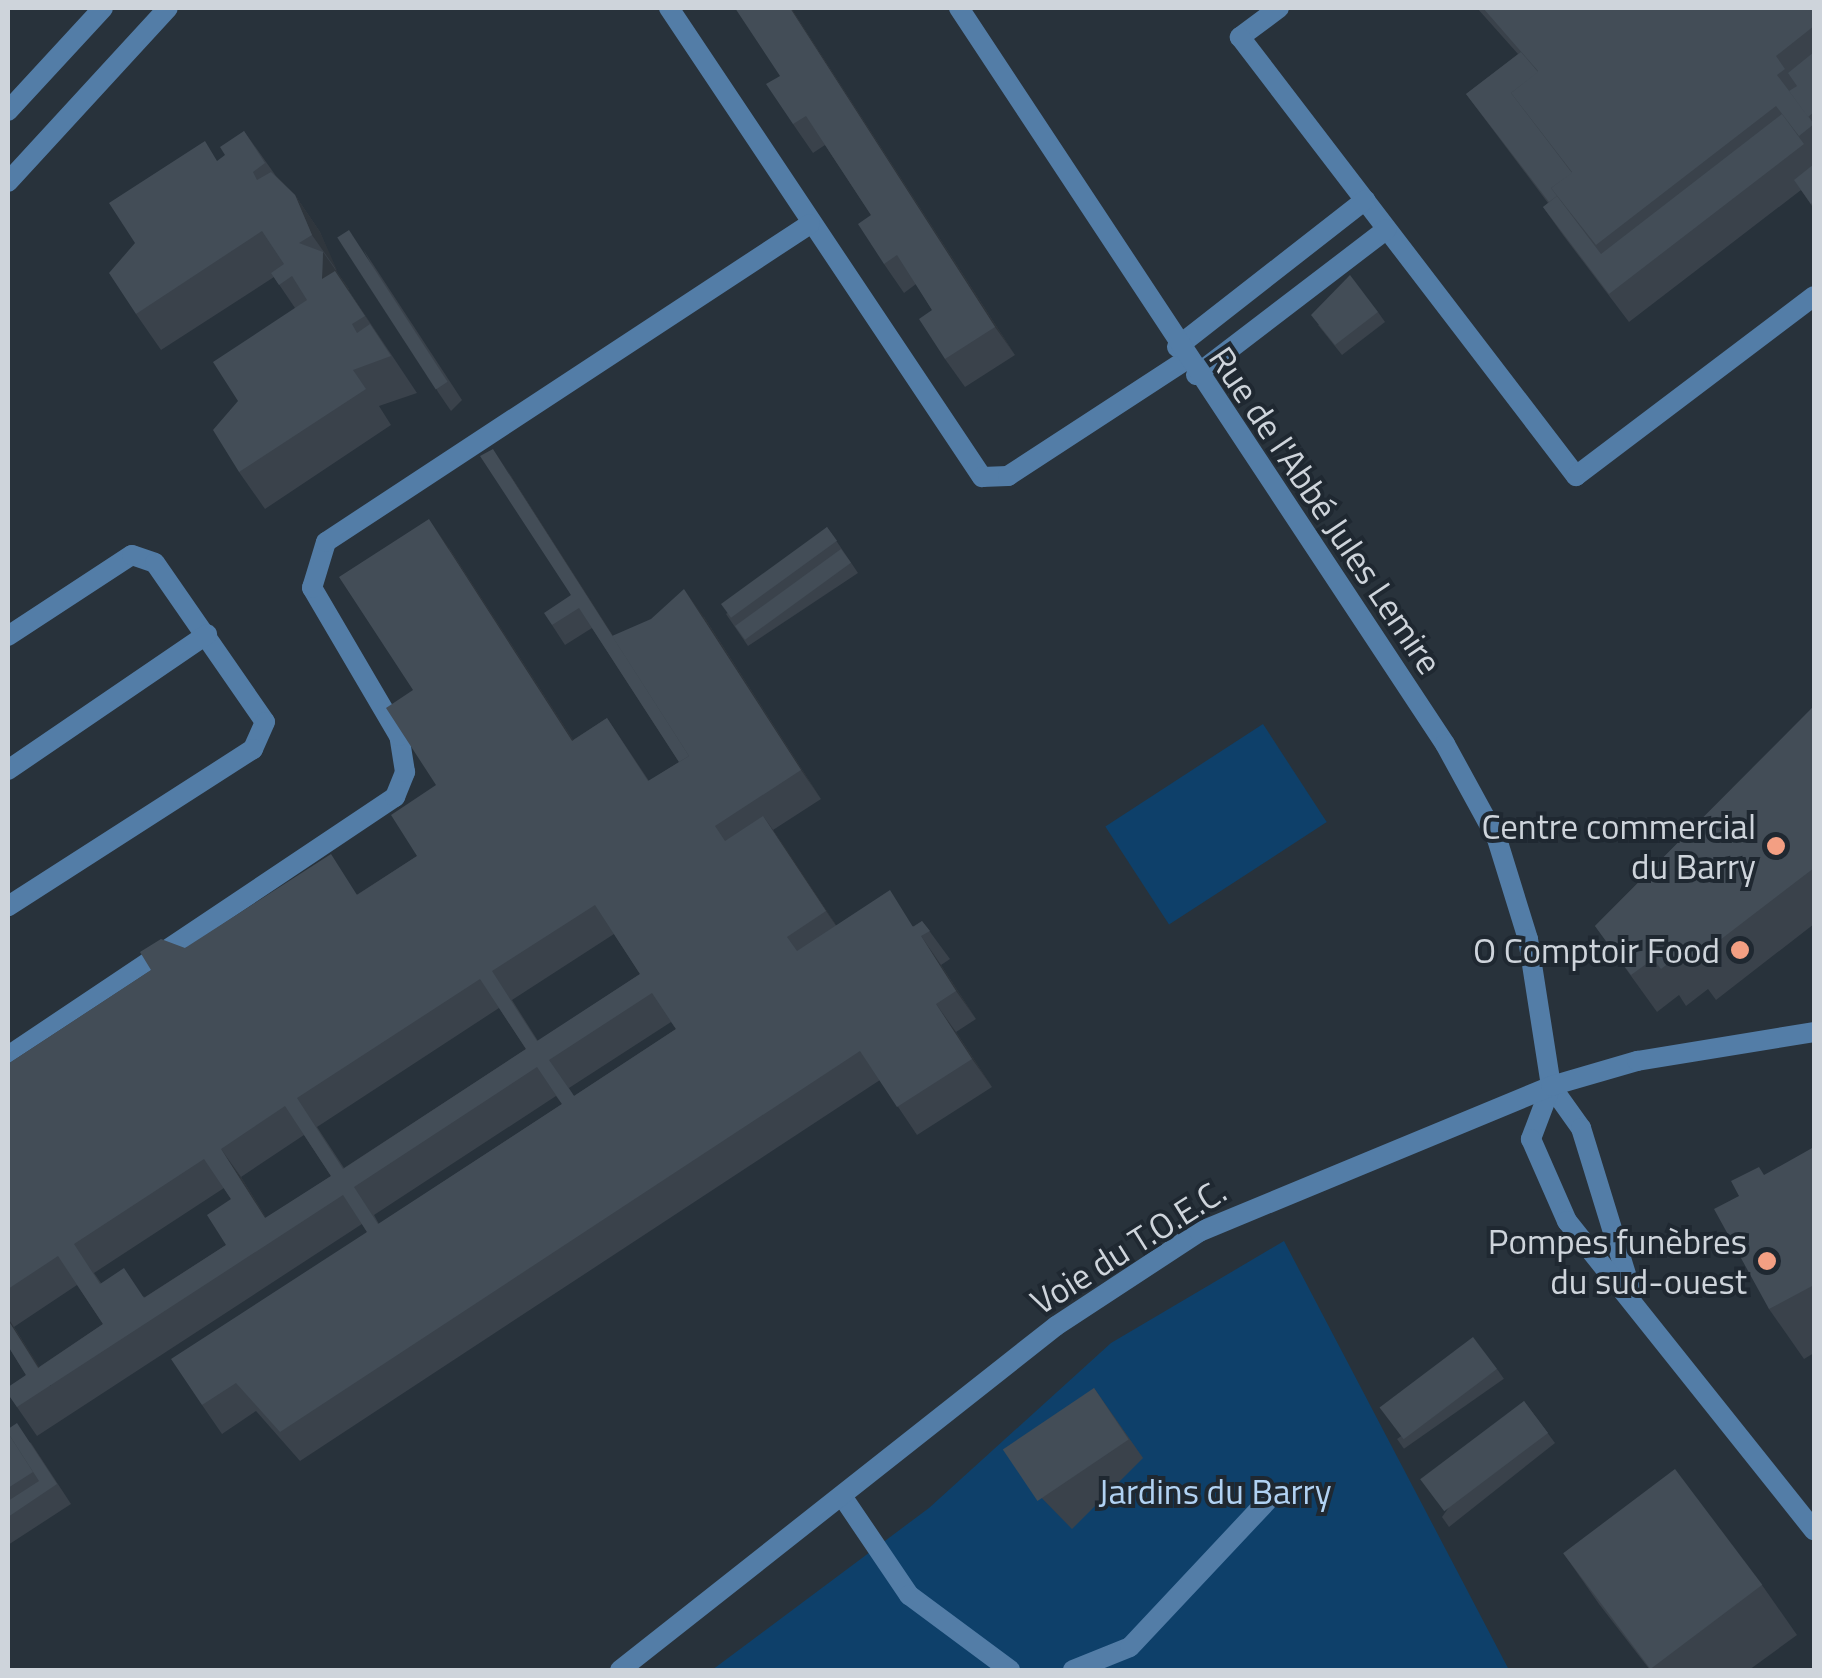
<!DOCTYPE html>
<meta charset="utf-8">
<style>
body{margin:0}
#map{position:relative;width:1822px;height:1678px;overflow:hidden;background:#28323b;font-family:"Titillium Web",sans-serif}
div>[style]{position:absolute}
.green>*{inset:0;background:#0e406a;transform-origin:0 0}
.service>*{height:20px;margin:-10px;padding:0 10px;transform-origin:10px;border-radius:10px;background:#537da7}
.minor>*{height:20px;margin:-10px;padding:0 10px;transform-origin:10px;border-radius:10px;background:#537da7}
.tertiary>*{height:20px;margin:-10px;padding:0 10px;transform-origin:10px;border-radius:10px;background:#537da7}
.wall>*{inset:0;background:#3a424b;transform-origin:0 0}
.shaded-wall>*{inset:0;background:#2f363d}
.building>*{inset:0;background:#434d57;transform-origin:0 0}
.dots>*{width:28px;height:28px;translate:-50% -50%;box-sizing:border-box;border:5px solid #1f2831;border-radius:50%}
span{translate:-50% -50%;white-space:nowrap;text-align:center;line-height:1.15;-webkit-text-stroke:8px #1f2831;paint-order:stroke}
.street-label{font-size:35px;color:#ced4db}
.poi-label{font-size:35px;color:#ced4db}
.right{translate:-100% -50%;text-align:right}
.park-label{font-size:35px;color:#b1d2f3}
.frame{position:absolute;inset:0;border:10px solid #ced4db;pointer-events:none}
</style>
<div id="map">
<div class="green">
<i style="left:1263px;top:724px;width:117px;height:188px;rotate:57deg"></i>
<i style="clip-path:polygon(1284px 1241px,1509px 1670px,712px 1670px,929px 1508px,1111px 1343px)"></i>
</div>
<div class="service">
<i style="left:669px;top:8px;width:564px;rotate:56.28deg"></i>
<i style="left:982px;top:477px;width:26px;rotate:-2deg"></i>
<i style="left:1008px;top:476px;width:212px;rotate:-33.1deg"></i>
<i style="left:1279px;top:8px;width:49px;rotate:143.4deg"></i>
<i style="left:1240px;top:37px;width:553px;rotate:52.57deg"></i>
<i style="left:1576px;top:476px;width:298px;rotate:-37.1deg"></i>
<i style="left:8px;top:111px;width:140px;rotate:-47.3deg"></i>
<i style="left:8px;top:182px;width:236px;rotate:-47.4deg"></i>
<i style="left:1177px;top:347px;width:239px;rotate:-38deg"></i>
<i style="left:1196px;top:375px;width:240px;rotate:-37.4deg"></i>
<i style="left:8px;top:636px;width:148px;rotate:-33.2deg"></i>
<i style="left:132px;top:555px;width:24px;rotate:19deg"></i>
<i style="left:155px;top:563px;width:193px;rotate:55.3deg"></i>
<i style="left:265px;top:722px;width:30px;rotate:114deg"></i>
<i style="left:253px;top:749px;width:291px;rotate:147.3deg"></i>
<i style="left:8px;top:770px;width:241px;rotate:-34.3deg"></i>
<i style="left:8px;top:1056px;width:466px;rotate:-33.8deg"></i>
<i style="left:395px;top:797px;width:27px;rotate:-68deg"></i>
<i style="left:405px;top:772px;width:36px;rotate:-99deg"></i>
<i style="left:399px;top:736px;width:172px;rotate:-120.4deg"></i>
<i style="left:312px;top:588px;width:48px;rotate:-73.1deg"></i>
<i style="left:326px;top:542px;width:579px;rotate:-33.31deg"></i>
<i style="left:1073px;top:1670px;width:61px;rotate:-22deg"></i>
<i style="left:1130px;top:1647px;width:200px;rotate:-46.8deg"></i>
</div>
<div class="minor">
<i style="left:959px;top:8px;width:882px;rotate:56.56deg"></i>
<i style="left:1445px;top:744px;width:108px;rotate:61.3deg"></i>
<i style="left:1497px;top:839px;width:105px;rotate:72.8deg"></i>
<i style="left:1528px;top:939px;width:149px;rotate:81.1deg"></i>
<i style="left:1551px;top:1086px;width:52px;rotate:54.5deg"></i>
<i style="left:1581px;top:1128px;width:174px;rotate:72.9deg"></i>
<i style="left:1551px;top:1086px;width:57px;rotate:110.7deg"></i>
<i style="left:1531px;top:1139px;width:90px;rotate:66.3deg"></i>
<i style="left:1567px;top:1221px;width:396px;rotate:51.4deg"></i>
<i style="left:842px;top:1496px;width:120px;rotate:55.9deg"></i>
<i style="left:909px;top:1595px;width:126px;rotate:36.6deg"></i>
</div>
<div class="tertiary">
<i style="left:620px;top:1670px;width:555px;rotate:-38.27deg"></i>
<i style="left:1056px;top:1326px;width:171px;rotate:-33.3deg"></i>
<i style="left:1199px;top:1232px;width:381px;rotate:-22.5deg"></i>
<i style="left:1551px;top:1086px;width:90px;rotate:-16.2deg"></i>
<i style="left:1637px;top:1061px;width:179px;rotate:-9.3deg"></i>
</div>
<div class="wall">
<i style="clip-path:polygon(791px 8px,1015px 355px,965px 387px,945px 359px,932px 310px,916px 284px,904px 293px,884px 264px,871px 215px,825px 145px,813px 153px,793px 124px,780px 76px)"></i>
<i style="clip-path:polygon(1477px 8px,1814px 8px,1814px 209px,1801px 190px,1629px 322px,1563px 235px,1543px 207px,1548px 203px,1466px 94px,1518px 54px)"></i>
<i style="clip-path:polygon(244px 131px,276px 176px,295px 195px,320px 232px,337px 272px,349px 289px,349px 291px,417px 393px,379px 406px,391px 425px,265px 509px,239px 472px,238px 401px,295px 308px,274px 277px,161px 350px,136px 314px,225px 155px)"></i>
<i style="clip-path:polygon(363px 249px,462px 400px,451px 411px,438px 392px)"></i>
<i style="clip-path:polygon(1378px 312px,1385px 322px,1342px 355px,1318px 325px)"></i>
<i style="clip-path:polygon(evenodd,506px 468px,613px 636px,704px 617px,821px 799px,773px 830px,836px 925px,914px 926px,922px 921px,950px 959px,941px 965px,976px 1019px,956px 1032px,992px 1087px,917px 1135px,880px 1080px,300px 1461px,256px 1411px,222px 1434px,202px 1405px,367px 1232px,362px 1224px,37px 1436px,8px 1394px,26px 1375px,8px 1346px,8px 1064px,185px 948px,358px 894px,417px 856px,436px 785px,413px 690px,449px 548px,573px 740px,607px 718px,649px 781px,679px 762px,592px 628px,565px 645px,552px 625px,571px 595px,506px 468px,614px 934px,640px 974px,538px 1041px,512px 1000px,614px 934px,506px 468px,499px 1008px,526px 1049px,344px 1168px,317px 1127px,499px 1008px,506px 468px,671px 1022px,676px 1029px,574px 1096px,569px 1088px,671px 1022px,506px 468px,556px 1096px,562px 1104px,379px 1224px,374px 1215px,556px 1096px,506px 468px,304px 1135px,331px 1176px,266px 1218px,241px 1177px,304px 1135px,506px 468px,224px 1188px,231px 1199px,226px 1245px,145px 1297px,101px 1283px,94px 1273px,224px 1188px,506px 468px,77px 1285px,103px 1324px,39px 1367px,14px 1327px,77px 1285px)"></i>
<i style="clip-path:polygon(827px 527px,858px 573px,748px 646px,726px 614px)"></i>
<i style="clip-path:polygon(1814px 706px,1814px 924px,1716px 1000px,1708px 989px,1686px 1006px,1679px 995px,1657px 1012px,1595px 926px)"></i>
<i style="clip-path:polygon(1814px 1147px,1814px 1353px,1804px 1359px,1769px 1309px,1739px 1196px)"></i>
<i style="left:1497px;top:1369px;width:12px;height:122px;rotate:55deg"></i>
<i style="clip-path:polygon(1094px 1388px,1143px 1458px,1072px 1529px,1030px 1486px,1016px 1466px)"></i>
<i style="clip-path:polygon(1524px 1401px,1555px 1443px,1449px 1527px,1442px 1517px)"></i>
<i style="clip-path:polygon(8px 1429px,31px 1443px,71px 1504px,8px 1545px)"></i>
<i style="clip-path:polygon(1564px 1554px,1762px 1585px,1797px 1635px,1749px 1670px,1650px 1670px,1599px 1604px)"></i>
</div>
<div class="shaded-wall">
<i style="clip-path:polygon(790px 8px,791px 8px,1015px 355px,995px 327px)"></i>
<i style="clip-path:polygon(295px 195px,320px 232px,338px 272px,312px 235px)"></i>
<i style="clip-path:polygon(323px 252px,349px 289px,349px 291px,390px 353px,349px 292px,322px 279px)"></i>
<i style="clip-path:polygon(493px 449px,506px 468px,709px 784px)"></i>
<i style="clip-path:polygon(429px 519px,449px 548px,592px 769px,572px 741px)"></i>
<i style="clip-path:polygon(684px 589px,704px 617px,821px 799px,801px 770px)"></i>
<i style="clip-path:polygon(763px 816px,783px 844px,846px 940px,826px 911px)"></i>
<i style="clip-path:polygon(921px 936px,941px 965px,976px 1019px,956px 991px)"></i>
<i style="clip-path:polygon(936px 1004px,956px 1032px,992px 1087px,972px 1059px)"></i>
<i style="clip-path:polygon(221px 1149px,241px 1177px,278px 1237px,265px 1218px)"></i>
<i style="clip-path:polygon(8px 1318px,51px 1385px,50px 1386px,8px 1320px)"></i>
</div>
<div class="building">
<i style="clip-path:polygon(735px 8px,790px 8px,995px 327px,945px 359px,919px 319px,932px 310px,897px 255px,884px 264px,858px 224px,871px 215px,806px 116px,793px 124px,766px 84px,780px 76px)"></i>
<i style="clip-path:polygon(1483px 8px,1814px 8px,1814px 26px,1776px 56px,1785px 69px,1777px 75px,1814px 124px,1799px 136px,1776px 106px,1596px 245px,1551px 188px,1572px 172px,1511px 93px,1538px 71px)"></i>
<i style="clip-path:polygon(1521px 52px,1538px 72px,1511px 93px,1572px 173px,1551px 188px,1557px 196px,1549px 202px,1466px 94px)"></i>
<i style="clip-path:polygon(1814px 52px,1814px 112px,1808px 117px,1789px 91px,1797px 86px,1788px 73px)"></i>
<i style="clip-path:polygon(1782px 114px,1804px 144px,1609px 294px,1543px 207px,1557px 196px,1601px 254px)"></i>
<i style="clip-path:polygon(244px 131px,265px 163px,253px 172px,257px 180px,271px 172px,295px 195px,312px 235px,299px 243px,323px 252px,322px 279px,335px 271px,365px 316px,352px 324px,357px 333px,370px 324px,391px 356px,353px 370px,366px 389px,239px 472px,213px 430px,238px 401px,213px 362px,307px 300px,292px 276px,279px 285px,271px 273px,284px 264px,262px 231px,136px 314px,109px 273px,135px 243px,109px 203px,205px 141px,217px 161px,225px 155px,220px 147px)"></i>
<i style="clip-path:polygon(1814px 164px,1814px 201px,1811px 204px,1794px 180px)"></i>
<i style="left:349px;top:230px;width:181px;height:14px;rotate:57deg"></i>
<i style="clip-path:polygon(1350px 275px,1378px 312px,1335px 345px,1311px 315px)"></i>
<i style="clip-path:polygon(493px 449px,689px 756px,679px 762px,579px 608px,552px 625px,544px 613px,571px 595px,480px 456px)"></i>
<i style="clip-path:polygon(evenodd,429px 519px,572px 741px,607px 718px,648px 781px,689px 756px,612px 636px,651px 619px,684px 589px,801px 770px,715px 826px,725px 841px,763px 816px,826px 911px,787px 937px,797px 951px,890px 890px,913px 927px,922px 921px,930px 931px,921px 936px,956px 991px,936px 1004px,972px 1059px,897px 1107px,860px 1051px,280px 1432px,236px 1383px,202px 1405px,171px 1359px,367px 1232px,343px 1195px,17px 1407px,8px 1394px,8px 1387px,26px 1375px,8px 1346px,8px 1320px,38px 1368px,103px 1324px,58px 1256px,8px 1289px,8px 1064px,151px 970px,140px 952px,161px 939px,185px 948px,331px 854px,357px 895px,417px 856px,391px 815px,436px 785px,386px 708px,413px 690px,339px 577px,429px 519px,595px 905px,640px 974px,537px 1041px,492px 971px,595px 905px,429px 519px,480px 979px,526px 1049px,343px 1169px,297px 1098px,480px 979px,429px 519px,652px 993px,676px 1029px,574px 1096px,549px 1060px,652px 993px,429px 519px,537px 1067px,562px 1104px,378px 1224px,354px 1187px,537px 1067px,429px 519px,285px 1106px,331px 1176px,265px 1218px,221px 1149px,285px 1106px,429px 519px,204px 1159px,231px 1199px,207px 1215px,226px 1245px,144px 1298px,124px 1268px,100px 1284px,74px 1244px,204px 1159px)"></i>
<i style="left:827px;top:527px;width:17px;height:131px;rotate:54deg"></i>
<i style="left:841px;top:549px;width:17px;height:131px;rotate:54deg"></i>
<i style="clip-path:polygon(1814px 706px,1814px 868px,1690px 963px,1682px 953px,1661px 969px,1653px 959px,1631px 975px,1595px 926px)"></i>
<i style="clip-path:polygon(1814px 1147px,1814px 1285px,1769px 1309px,1714px 1209px,1739px 1196px,1731px 1181px,1759px 1167px,1764px 1175px)"></i>
<i style="left:1473px;top:1337px;width:40px;height:117px;rotate:53deg"></i>
<i style="left:1094px;top:1388px;width:62px;height:110px;rotate:56deg"></i>
<i style="left:1524px;top:1401px;width:40px;height:130px;rotate:53deg"></i>
<i style="clip-path:polygon(17px 1423px,57px 1484px,8px 1517px,8px 1501px,39px 1481px,8px 1433px,8px 1429px)"></i>
<i style="clip-path:polygon(8px 1433px,33px 1472px,8px 1488px)"></i>
<i style="left:1675px;top:1469px;width:145px;height:140px;rotate:53deg"></i>
</div>
<div class="dots">
<i style="left:1776px;top:846px;background:#f39f83"></i>
<i style="left:1740px;top:950px;background:#f39f83"></i>
<i style="left:1767px;top:1261px;background:#f39f83"></i>
</div>
<div class="street-label">
<span style="left:1326px;top:510px;rotate:56deg">Rue de l'Abbé Jules Lemire</span>
<span style="left:1128px;top:1246px;rotate:-32deg">Voie du T.O.E.C.</span>
</div>
<div class="poi-label">
<span class="right" style="left:1756px;top:846px">Centre commercial<br>du Barry</span>
<span class="right" style="left:1720px;top:950px">O Comptoir Food</span>
<span class="right" style="left:1747px;top:1261px">Pompes funèbres<br>du sud-ouest</span>
</div>
<div class="park-label">
<span style="left:1215px;top:1491px">Jardins du Barry</span>
</div>
<div class="frame"></div>
</div>
